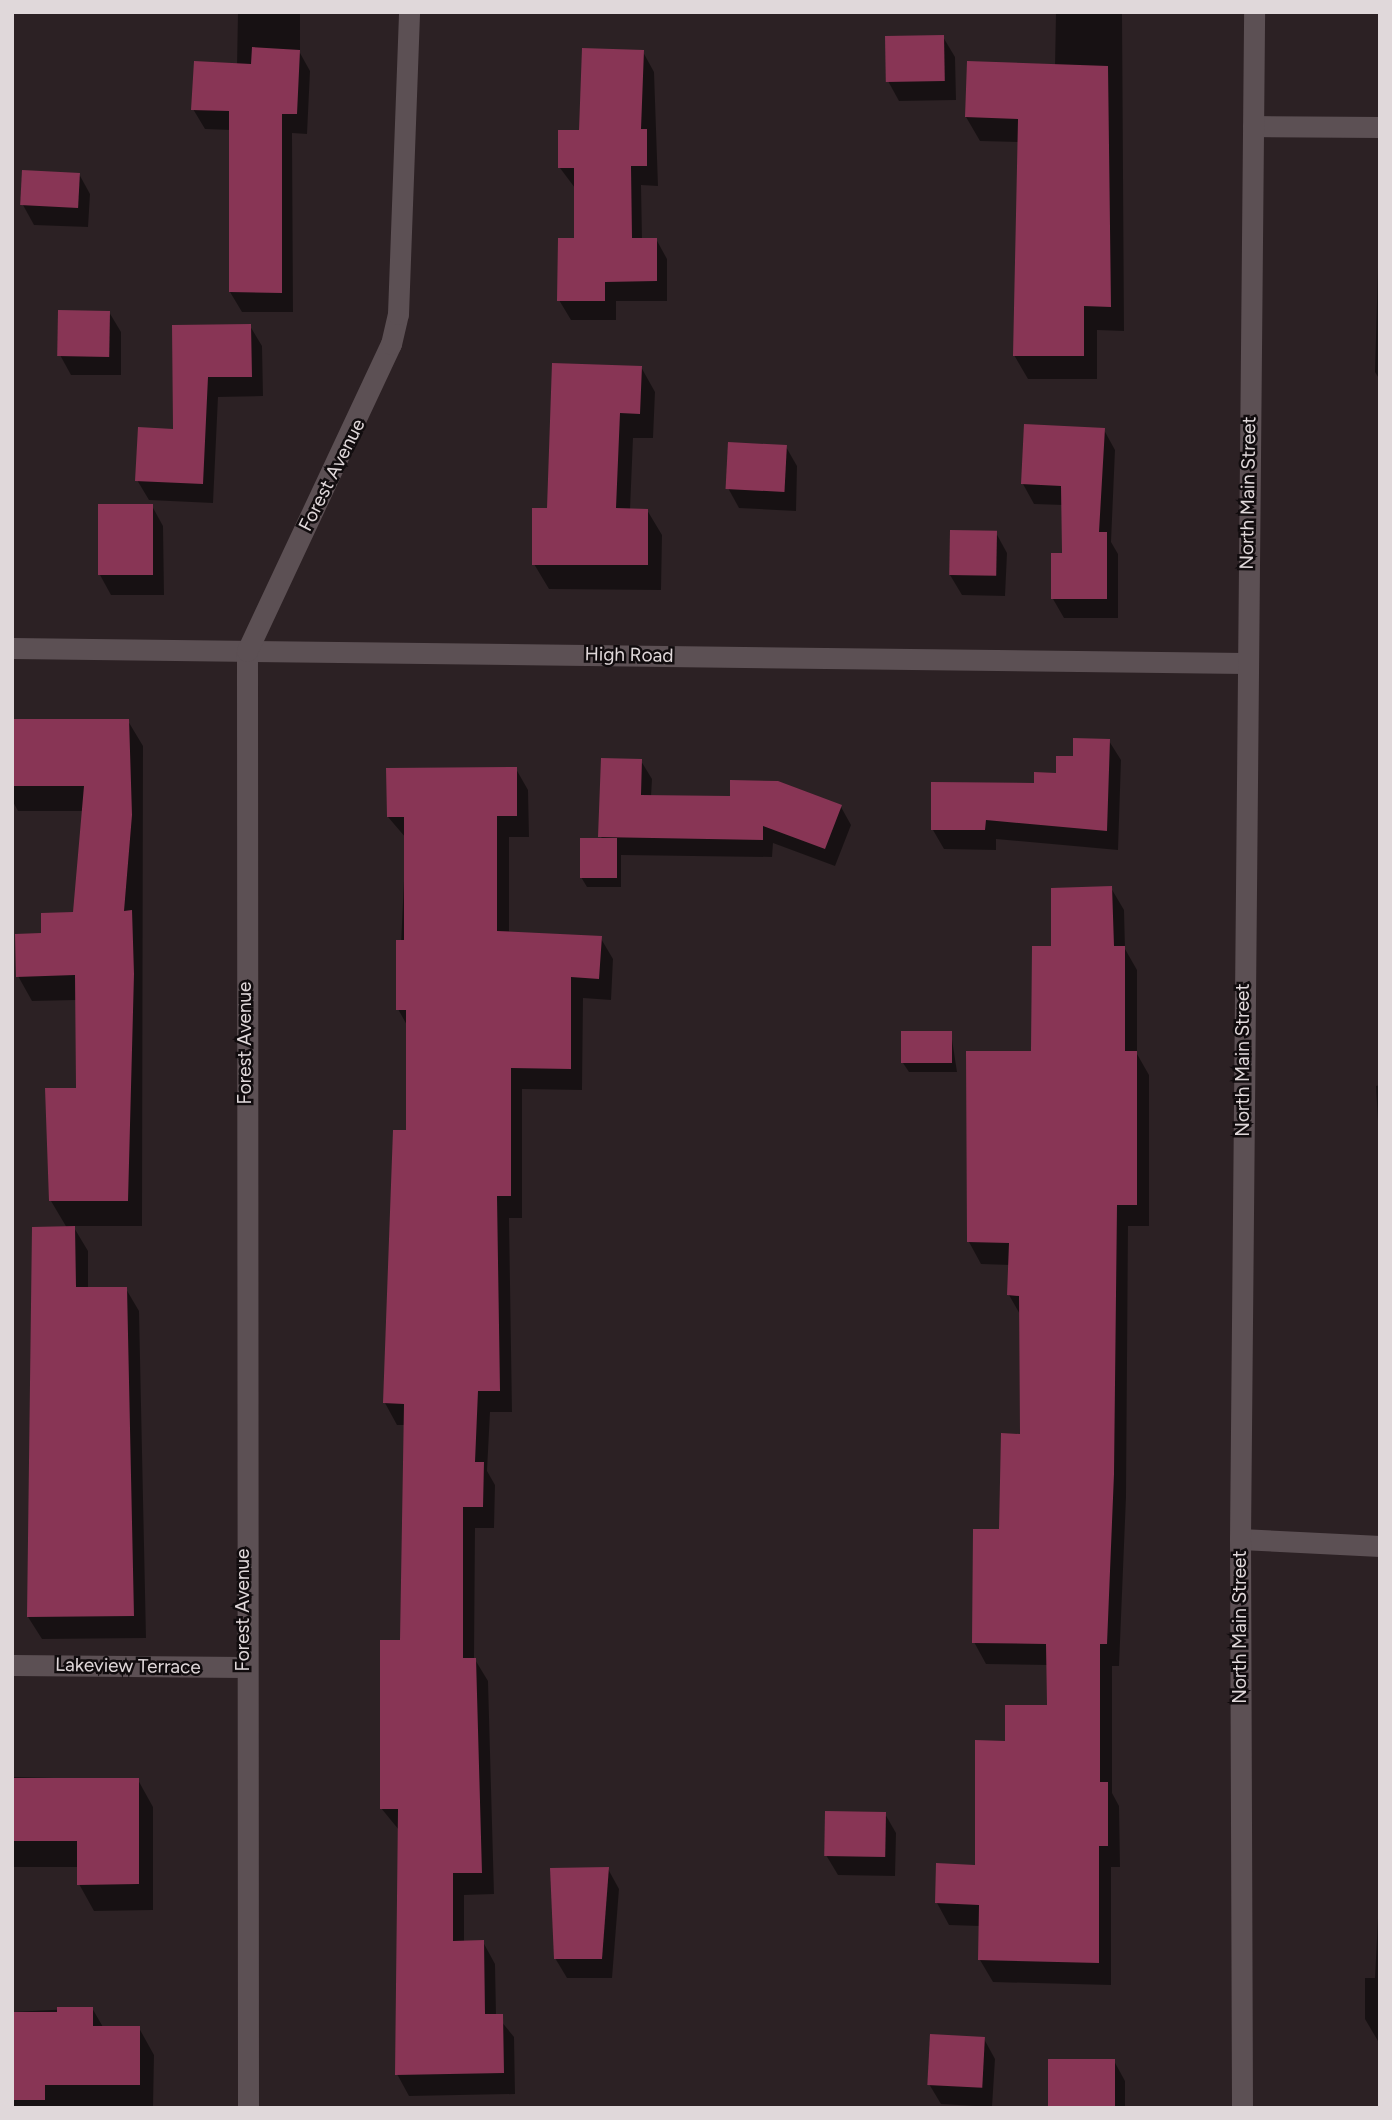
<!DOCTYPE html>
<style>
body{margin:0}
#map{position:relative;width:1392px;height:2120px;overflow:hidden;background:#2c2124;font-family:Figtree,sans-serif}
div>[style]{position:absolute}
.shadow>*{inset:0;background:#0007}
.building>*{inset:0;background:#883555;transform-origin:0 0}
.minor>*{height:21px;margin:-10.5px;padding:0 10.5px;transform-origin:10.5px;border-radius:10.5px;background:#5c5054}
.tertiary>*{height:21px;margin:-10.5px;padding:0 10.5px;transform-origin:10.5px;border-radius:10.5px;background:#5c5054}
span{translate:-50% -50%;white-space:nowrap;text-align:center;line-height:1.15;-webkit-text-stroke:5px #110c0e;paint-order:stroke}
.street-label{font-size:19px;color:#e0d8da}
.frame{position:absolute;inset:0;border:14px solid #e0d8da;pointer-events:none}
</style>
<div id="map">
<div class="shadow">
<i style="clip-path:polygon(238px 12px,300px 12px,300px 53px,310px 71px,307px 134px,292px 133px,293px 312px,242px 312px,230px 292px,231px 130px,205px 129px,193px 109px,237px 65px)"></i>
<i style="clip-path:polygon(1056px 12px,1122px 12px,1124px 331px,1097px 330px,1097px 379px,1028px 379px,1014px 355px,1020px 142px,980px 141px,966px 117px,1055px 66px)"></i>
<i style="clip-path:polygon(943px 37px,955px 57px,956px 100px,899px 101px,888px 81px)"></i>
<i style="clip-path:polygon(643px 52px,654px 72px,658px 186px,641px 185px,642px 239px,656px 239px,667px 259px,667px 301px,616px 301px,616px 320px,571px 320px,559px 300px,576px 240px,575px 188px,560px 168px)"></i>
<i style="clip-path:polygon(79px 174px,90px 194px,88px 227px,34px 225px,23px 205px)"></i>
<i style="clip-path:polygon(1379px 233px,1380px 233px,1380px 380px,1375px 372px)"></i>
<i style="clip-path:polygon(109px 312px,121px 332px,121px 375px,71px 375px,60px 355px)"></i>
<i style="clip-path:polygon(174px 326px,250px 326px,262px 346px,263px 396px,218px 397px,213px 503px,149px 500px,137px 480px,175px 431px)"></i>
<i style="clip-path:polygon(641px 367px,655px 392px,653px 438px,633px 438px,630px 510px,647px 510px,662px 535px,661px 590px,549px 589px,534px 564px,548px 510px)"></i>
<i style="clip-path:polygon(1104px 430px,1115px 450px,1111px 542px,1118px 554px,1118px 618px,1064px 618px,1053px 599px,1064px 554px,1063px 505px,1034px 504px,1023px 484px)"></i>
<i style="clip-path:polygon(786px 447px,797px 466px,796px 511px,739px 508px,728px 488px)"></i>
<i style="clip-path:polygon(152px 506px,163px 526px,164px 595px,111px 595px,100px 575px)"></i>
<i style="clip-path:polygon(996px 533px,1007px 553px,1005px 596px,962px 595px,950px 575px)"></i>
<i style="clip-path:polygon(12px 721px,128px 721px,143px 746px,142px 1226px,73px 1226px,88px 1251px,88px 1289px,126px 1289px,139px 1311px,146px 1638px,42px 1639px,28px 1617px,67px 1228px,51px 1201px,78px 1090px,77px 1000px,32px 1001px,18px 976px,43px 935px,75px 914px,83px 811px,18px 811px,12px 800px)"></i>
<i style="clip-path:polygon(1109px 741px,1121px 760px,1118px 850px,996px 839px,996px 850px,944px 849px,933px 830px,1058px 775px,1074px 758px)"></i>
<i style="clip-path:polygon(641px 761px,652px 779px,651px 797px,841px 807px,851px 825px,835px 866px,773px 843px,772px 857px,621px 855px,621px 887px,587px 887px,581px 877px)"></i>
<i style="clip-path:polygon(516px 769px,528px 790px,529px 837px,509px 837px,509px 933px,600px 937px,613px 959px,611px 1000px,583px 998px,582px 1090px,522px 1089px,522px 1218px,509px 1218px,512px 1412px,490px 1412px,487px 1471px,495px 1485px,494px 1528px,475px 1528px,474px 1658px,488px 1681px,494px 1894px,464px 1895px,464px 1942px,483px 1942px,495px 1964px,496px 2015px,514px 2037px,515px 2094px,409px 2096px,397px 2074px,399px 1830px,381px 1808px,402px 1642px,406px 1425px,397px 1425px,385px 1403px,408px 1132px,408px 1027px,398px 1009px,406px 838px,388px 817px)"></i>
<i style="clip-path:polygon(1111px 888px,1124px 910px,1125px 949px,1137px 970px,1137px 1054px,1149px 1075px,1149px 1226px,1128px 1226px,1126px 1497px,1119px 1666px,1112px 1666px,1112px 1793px,1119px 1806px,1120px 1867px,1111px 1867px,1111px 1985px,993px 1982px,980px 1960px,980px 1926px,949px 1925px,937px 1903px,977px 1867px,1007px 1743px,1049px 1707px,1048px 1665px,986px 1664px,974px 1642px,1021px 1436px,1021px 1316px,1009px 1295px,1010px 1265px,981px 1264px,969px 1242px,1033px 1053px,1053px 948px)"></i>
<i style="clip-path:polygon(951px 1033px,957px 1072px,909px 1072px,903px 1063px)"></i>
<i style="clip-path:polygon(1380px 1085px,1380px 1156px,1376px 1086px)"></i>
<i style="clip-path:polygon(12px 1777px,138px 1780px,153px 1807px,153px 1910px,94px 1911px,79px 1884px,79px 1867px,12px 1867px)"></i>
<i style="clip-path:polygon(885px 1814px,896px 1833px,895px 1876px,838px 1875px,826px 1855px)"></i>
<i style="clip-path:polygon(608px 1869px,619px 1889px,612px 1978px,567px 1978px,555px 1958px)"></i>
<i style="clip-path:polygon(1379px 1898px,1380px 1898px,1380px 2090px,1378px 2041px,1365px 2019px,1365px 1978px,1375px 1978px)"></i>
<i style="clip-path:polygon(92px 2008px,103px 2027px,139px 2028px,154px 2055px,153px 2108px,12px 2108px,12px 2012px)"></i>
<i style="clip-path:polygon(984px 2039px,995px 2059px,992px 2107px,941px 2104px,929px 2084px)"></i>
<i style="clip-path:polygon(1114px 2061px,1125px 2081px,1125px 2108px,1049px 2108px)"></i>
</div>
<div class="building">
<i style="left:944px;top:35px;width:46px;height:59px;rotate:89deg"></i>
<i style="clip-path:polygon(252px 47px,300px 50px,297px 114px,282px 114px,282px 293px,229px 292px,229px 111px,191px 110px,194px 61px,251px 64px)"></i>
<i style="clip-path:polygon(582px 48px,644px 50px,641px 129px,647px 129px,647px 166px,631px 166px,632px 238px,657px 238px,657px 281px,605px 282px,605px 301px,557px 301px,558px 238px,574px 238px,574px 168px,558px 168px,558px 130px,579px 130px)"></i>
<i style="clip-path:polygon(967px 61px,1108px 66px,1111px 307px,1084px 306px,1084px 356px,1013px 356px,1018px 119px,965px 117px)"></i>
<i style="left:22px;top:170px;width:58px;height:35px;rotate:3deg"></i>
<i style="left:58px;top:310px;width:52px;height:46px;rotate:1deg"></i>
<i style="clip-path:polygon(251px 324px,252px 377px,208px 377px,203px 484px,135px 481px,138px 427px,173px 429px,172px 325px)"></i>
<i style="clip-path:polygon(552px 363px,642px 366px,640px 414px,620px 413px,616px 508px,648px 509px,648px 565px,532px 565px,532px 508px,547px 508px)"></i>
<i style="clip-path:polygon(1024px 424px,1105px 428px,1099px 532px,1107px 532px,1107px 599px,1051px 599px,1051px 553px,1062px 553px,1061px 486px,1021px 484px)"></i>
<i style="left:728px;top:442px;width:59px;height:47px;rotate:3deg"></i>
<i style="left:153px;top:504px;width:71px;height:55px;rotate:90deg"></i>
<i style="left:950px;top:530px;width:47px;height:45px;rotate:1deg"></i>
<i style="clip-path:polygon(12px 719px,129px 719px,132px 815px,124px 911px,132px 910px,134px 974px,128px 1201px,49px 1201px,45px 1088px,76px 1088px,75px 975px,16px 977px,15px 934px,41px 933px,41px 913px,73px 912px,84px 786px,12px 786px)"></i>
<i style="clip-path:polygon(1073px 738px,1110px 739px,1107px 831px,986px 820px,985px 830px,931px 830px,931px 782px,1034px 783px,1034px 772px,1056px 773px,1056px 756px,1073px 756px)"></i>
<i style="clip-path:polygon(601px 758px,642px 759px,641px 795px,730px 796px,730px 780px,778px 781px,842px 805px,825px 849px,763px 826px,763px 840px,598px 837px)"></i>
<i style="clip-path:polygon(517px 767px,517px 816px,497px 816px,497px 931px,602px 936px,599px 979px,571px 977px,571px 1069px,511px 1068px,511px 1196px,497px 1196px,500px 1391px,478px 1391px,475px 1462px,484px 1462px,483px 1507px,463px 1507px,463px 1658px,476px 1658px,482px 1873px,453px 1873px,453px 1941px,484px 1940px,485px 2014px,503px 2014px,504px 2073px,395px 2075px,398px 1809px,380px 1809px,380px 1640px,400px 1640px,404px 1404px,383px 1403px,393px 1130px,406px 1130px,406px 1010px,396px 1010px,396px 940px,404px 940px,404px 817px,387px 817px,386px 768px)"></i>
<i style="left:580px;top:838px;width:37px;height:40px"></i>
<i style="clip-path:polygon(1112px 886px,1114px 946px,1125px 946px,1125px 1051px,1137px 1051px,1137px 1205px,1117px 1205px,1114px 1474px,1107px 1644px,1100px 1644px,1100px 1782px,1108px 1782px,1108px 1846px,1099px 1846px,1099px 1963px,978px 1960px,979px 1905px,935px 1903px,936px 1863px,975px 1865px,975px 1740px,1005px 1741px,1005px 1705px,1047px 1705px,1046px 1644px,972px 1643px,973px 1529px,999px 1529px,1001px 1433px,1020px 1434px,1019px 1296px,1007px 1295px,1009px 1243px,967px 1242px,966px 1051px,1031px 1051px,1032px 946px,1051px 946px,1051px 888px)"></i>
<i style="left:952px;top:1031px;width:32px;height:51px;rotate:90deg"></i>
<i style="clip-path:polygon(75px 1226px,76px 1287px,127px 1287px,134px 1616px,27px 1617px,32px 1227px)"></i>
<i style="clip-path:polygon(12px 1778px,139px 1778px,139px 1884px,77px 1885px,77px 1841px,12px 1841px)"></i>
<i style="left:825px;top:1811px;width:61px;height:45px;rotate:1deg"></i>
<i style="clip-path:polygon(609px 1867px,602px 1959px,554px 1959px,550px 1868px)"></i>
<i style="clip-path:polygon(57px 2007px,93px 2007px,93px 2026px,140px 2026px,140px 2085px,45px 2085px,45px 2100px,12px 2100px,12px 2012px,57px 2012px)"></i>
<i style="left:930px;top:2034px;width:55px;height:51px;rotate:3deg"></i>
<i style="left:1048px;top:2059px;width:67px;height:49px"></i>
</div>
<div class="minor">
<i style="left:1253px;top:126px;width:127px;rotate:0.5deg"></i>
<i style="left:12px;top:648px;width:1233px;rotate:0.7deg"></i>
<i style="left:1240px;top:1539px;width:140px;rotate:2.9deg"></i>
<i style="left:12px;top:1665px;width:231px;rotate:0.5deg"></i>
<i style="left:248px;top:2108px;width:1457px;rotate:-90.04deg"></i>
<i style="left:247px;top:651px;width:339px;rotate:-64.9deg"></i>
<i style="left:391px;top:344px;width:31px;rotate:-77deg"></i>
<i style="left:398px;top:314px;width:302px;rotate:-87.9deg"></i>
</div>
<div class="tertiary">
<i style="left:1242px;top:2108px;width:569px;rotate:-90.2deg"></i>
<i style="left:1240px;top:1539px;width:1527px;rotate:-89.47deg"></i>
</div>
<div class="street-label">
<span style="left:332px;top:475px;rotate:-63deg">Forest Avenue</span>
<span style="left:1248px;top:493px;rotate:-89deg">North Main Street</span>
<span style="left:629px;top:655px;rotate:1deg">High Road</span>
<span style="left:245px;top:1043px;rotate:-90deg">Forest Avenue</span>
<span style="left:1243px;top:1060px;rotate:-90deg">North Main Street</span>
<span style="left:243px;top:1610px;rotate:-90deg">Forest Avenue</span>
<span style="left:1240px;top:1627px;rotate:-90deg">North Main Street</span>
<span style="left:128px;top:1666px;rotate:1deg">Lakeview Terrace</span>
</div>
<div class="frame"></div>
</div>
